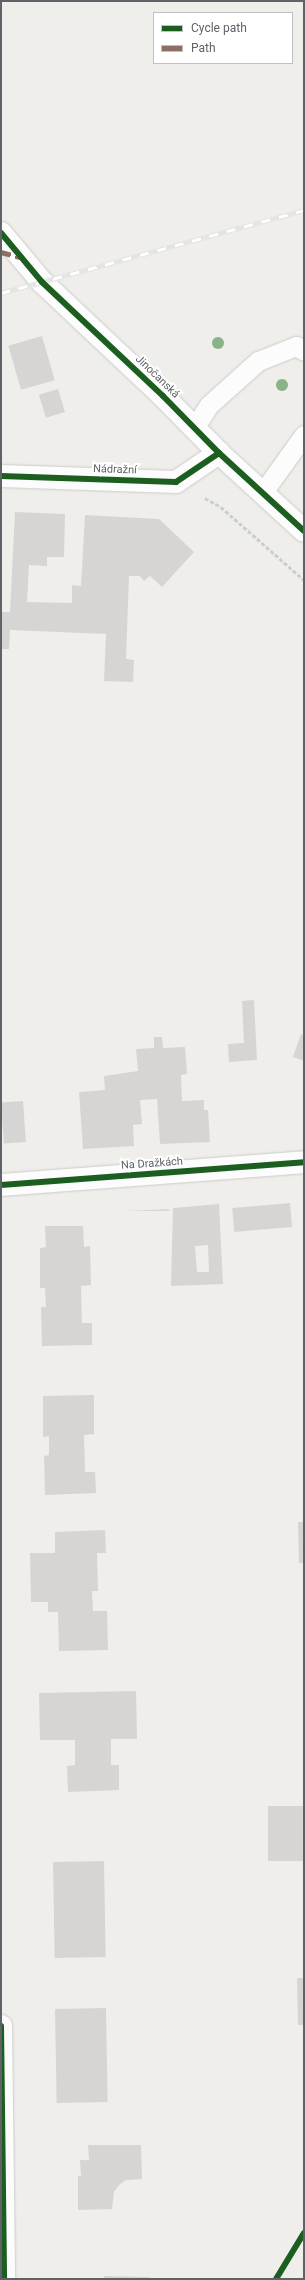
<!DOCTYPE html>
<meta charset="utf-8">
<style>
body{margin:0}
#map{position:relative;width:305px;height:2280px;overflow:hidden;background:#efeeea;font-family:Roboto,sans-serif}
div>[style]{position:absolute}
.building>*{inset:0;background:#d6d5d3;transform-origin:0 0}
.path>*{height:2.5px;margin-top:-1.25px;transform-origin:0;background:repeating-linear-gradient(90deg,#cacfcc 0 4px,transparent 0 6px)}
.roads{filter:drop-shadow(0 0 1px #cbcccc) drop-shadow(0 0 1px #cbcccc)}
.service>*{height:19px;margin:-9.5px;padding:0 9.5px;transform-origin:9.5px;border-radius:9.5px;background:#fdfcfc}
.minor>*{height:22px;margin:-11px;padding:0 11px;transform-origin:11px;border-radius:11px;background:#fdfcfc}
.tertiary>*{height:22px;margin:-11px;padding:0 11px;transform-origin:11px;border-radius:11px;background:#fdfcfc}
.rail>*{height:4.5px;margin-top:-2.25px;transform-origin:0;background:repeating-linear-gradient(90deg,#fff 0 9px,#e4e4e4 0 18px);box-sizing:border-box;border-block:1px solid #e4e4e4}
.quiet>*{height:5px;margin-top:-2.5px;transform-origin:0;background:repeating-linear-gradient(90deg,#8d6e63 0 10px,transparent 0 15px)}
.cycleway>*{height:6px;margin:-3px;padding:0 3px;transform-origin:3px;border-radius:3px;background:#1b5e20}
.trees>*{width:12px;height:12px;margin:-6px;border-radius:50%;background:#88b388}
span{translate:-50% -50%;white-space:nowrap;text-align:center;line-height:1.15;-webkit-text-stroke:4px #fff;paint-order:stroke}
.street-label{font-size:11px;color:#5f6368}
.frame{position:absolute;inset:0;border:2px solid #5f6368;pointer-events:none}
.legend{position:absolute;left:153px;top:12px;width:140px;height:52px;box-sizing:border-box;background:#fff;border:1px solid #bfc1c3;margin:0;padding:5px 7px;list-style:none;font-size:12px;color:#5f6368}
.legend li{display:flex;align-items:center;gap:8px;height:20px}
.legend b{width:20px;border:1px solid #bfc1c3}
</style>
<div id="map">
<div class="building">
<i style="left:42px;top:336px;width:46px;height:35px;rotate:74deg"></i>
<i style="left:58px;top:389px;width:24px;height:20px;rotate:73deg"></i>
<i style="clip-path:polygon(15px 512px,65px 514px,64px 557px,47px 557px,47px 566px,29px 565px,27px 602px,72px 603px,72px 585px,81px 586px,85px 515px,159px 519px,194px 552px,162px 587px,150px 576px,144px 581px,140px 576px,129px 576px,126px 659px,134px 660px,133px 682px,104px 681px,106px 634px,10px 630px,9px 649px,1px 649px,1px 612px,10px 612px)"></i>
<i style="clip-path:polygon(254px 1000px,257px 1060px,229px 1062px,228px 1044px,244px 1043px,242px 1001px)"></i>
<i style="clip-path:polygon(301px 1034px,304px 1035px,304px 1061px,293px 1057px)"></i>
<i style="clip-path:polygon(154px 1037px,162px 1037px,163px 1048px,185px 1047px,187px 1074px,181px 1075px,182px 1101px,204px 1100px,204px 1110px,208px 1110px,210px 1142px,160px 1144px,157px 1099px,140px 1100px,142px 1124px,133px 1125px,134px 1146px,83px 1149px,79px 1092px,105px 1090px,104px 1076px,138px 1071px,136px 1049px,154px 1048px)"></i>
<i style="left:23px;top:1101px;width:41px;height:22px;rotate:86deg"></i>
<i style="left:290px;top:1203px;width:24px;height:58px;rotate:85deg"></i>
<i style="clip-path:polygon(evenodd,219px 1204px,223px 1284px,171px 1286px,173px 1208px,219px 1204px,208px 1245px,209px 1272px,197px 1272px,195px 1246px,208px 1245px)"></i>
<i style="clip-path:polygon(169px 1209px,169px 1211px,127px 1211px)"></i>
<i style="clip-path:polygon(45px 1226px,83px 1226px,84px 1247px,90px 1246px,91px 1285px,81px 1286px,82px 1323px,92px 1323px,92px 1345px,42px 1346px,41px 1307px,46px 1307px,45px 1288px,40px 1288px,40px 1248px,46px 1247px)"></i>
<i style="clip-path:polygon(94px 1395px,94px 1434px,84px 1435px,85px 1472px,95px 1472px,96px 1493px,45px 1495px,44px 1456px,49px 1455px,49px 1436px,43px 1437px,43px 1396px)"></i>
<i style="clip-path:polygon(298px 1522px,304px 1522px,304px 1563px,299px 1563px)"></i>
<i style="clip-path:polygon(105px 1530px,106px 1553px,97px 1553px,98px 1591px,92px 1591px,93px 1611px,107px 1611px,108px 1650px,59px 1651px,58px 1612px,48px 1612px,48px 1602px,31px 1602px,30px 1553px,55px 1553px,55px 1532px)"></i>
<i style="clip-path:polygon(136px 1691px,137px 1739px,111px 1739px,111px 1765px,119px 1765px,119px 1790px,68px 1792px,67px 1766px,75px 1765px,75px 1740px,40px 1740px,39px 1693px)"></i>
<i style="left:304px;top:1806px;width:55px;height:36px;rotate:90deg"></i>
<i style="left:104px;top:1861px;width:96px;height:51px;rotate:89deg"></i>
<i style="clip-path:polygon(297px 1978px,304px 1978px,304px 2025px,298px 2025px)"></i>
<i style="left:106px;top:2008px;width:94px;height:51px;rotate:89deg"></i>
<i style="clip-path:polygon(88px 2145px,141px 2145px,142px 2179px,126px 2180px,119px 2185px,114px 2192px,112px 2209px,78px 2210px,78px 2176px,81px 2176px,80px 2160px,89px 2160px)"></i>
<i style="clip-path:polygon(104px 2276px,148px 2277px,153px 2279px,104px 2279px)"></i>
</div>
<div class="path">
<i style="left:205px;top:498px;width:18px;rotate:29deg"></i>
<i style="left:221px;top:507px;width:111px;rotate:41.3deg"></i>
</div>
<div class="roads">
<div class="service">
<i style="left:194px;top:428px;width:27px;rotate:-57deg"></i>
<i style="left:209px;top:405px;width:66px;rotate:-41.9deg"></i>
<i style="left:258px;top:361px;width:41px;rotate:-21.5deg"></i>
<i style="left:296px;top:346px;width:9px;rotate:32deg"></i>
<i style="left:263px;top:492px;width:70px;rotate:-54.3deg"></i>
</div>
<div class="minor">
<i style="left:1px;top:476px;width:175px;rotate:2deg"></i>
<i style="left:176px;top:482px;width:52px;rotate:-34deg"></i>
<i style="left:1px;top:1185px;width:304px;rotate:-4.3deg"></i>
<i style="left:1px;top:2026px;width:253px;rotate:89.3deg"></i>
</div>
<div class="tertiary">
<i style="left:1px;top:233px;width:64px;rotate:50.1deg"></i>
<i style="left:42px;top:282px;width:166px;rotate:43.3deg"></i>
<i style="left:163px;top:396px;width:80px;rotate:45.5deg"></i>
<i style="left:219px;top:453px;width:115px;rotate:42.5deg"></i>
</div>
</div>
<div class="rail">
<i style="left:1px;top:293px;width:314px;rotate:-15.3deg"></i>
</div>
<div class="quiet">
<i style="left:1px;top:252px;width:20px;rotate:15deg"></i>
</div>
<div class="cycleway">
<i style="left:1px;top:233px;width:64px;rotate:50.1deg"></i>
<i style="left:42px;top:282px;width:166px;rotate:43.3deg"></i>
<i style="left:163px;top:396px;width:80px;rotate:45.5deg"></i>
<i style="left:219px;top:453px;width:115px;rotate:42.5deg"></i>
<i style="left:1px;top:476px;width:175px;rotate:2deg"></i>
<i style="left:176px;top:482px;width:52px;rotate:-34deg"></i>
<i style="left:1px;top:1185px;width:304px;rotate:-4.3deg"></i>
<i style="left:1px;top:2026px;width:253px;rotate:89.3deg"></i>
<i style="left:276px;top:2279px;width:54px;rotate:-58.7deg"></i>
</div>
<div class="trees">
<i style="left:218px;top:343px"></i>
<i style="left:282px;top:385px"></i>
</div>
<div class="street-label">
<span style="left:157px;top:377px;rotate:44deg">Jinočanská</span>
<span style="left:115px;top:470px;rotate:2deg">Nádražní</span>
<span style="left:152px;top:1164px;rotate:-4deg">Na Dražkách</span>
</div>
<div class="frame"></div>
<ul class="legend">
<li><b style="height:5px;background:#1b5e20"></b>Cycle path</li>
<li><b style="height:5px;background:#8d6e63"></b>Path</li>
</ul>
</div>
